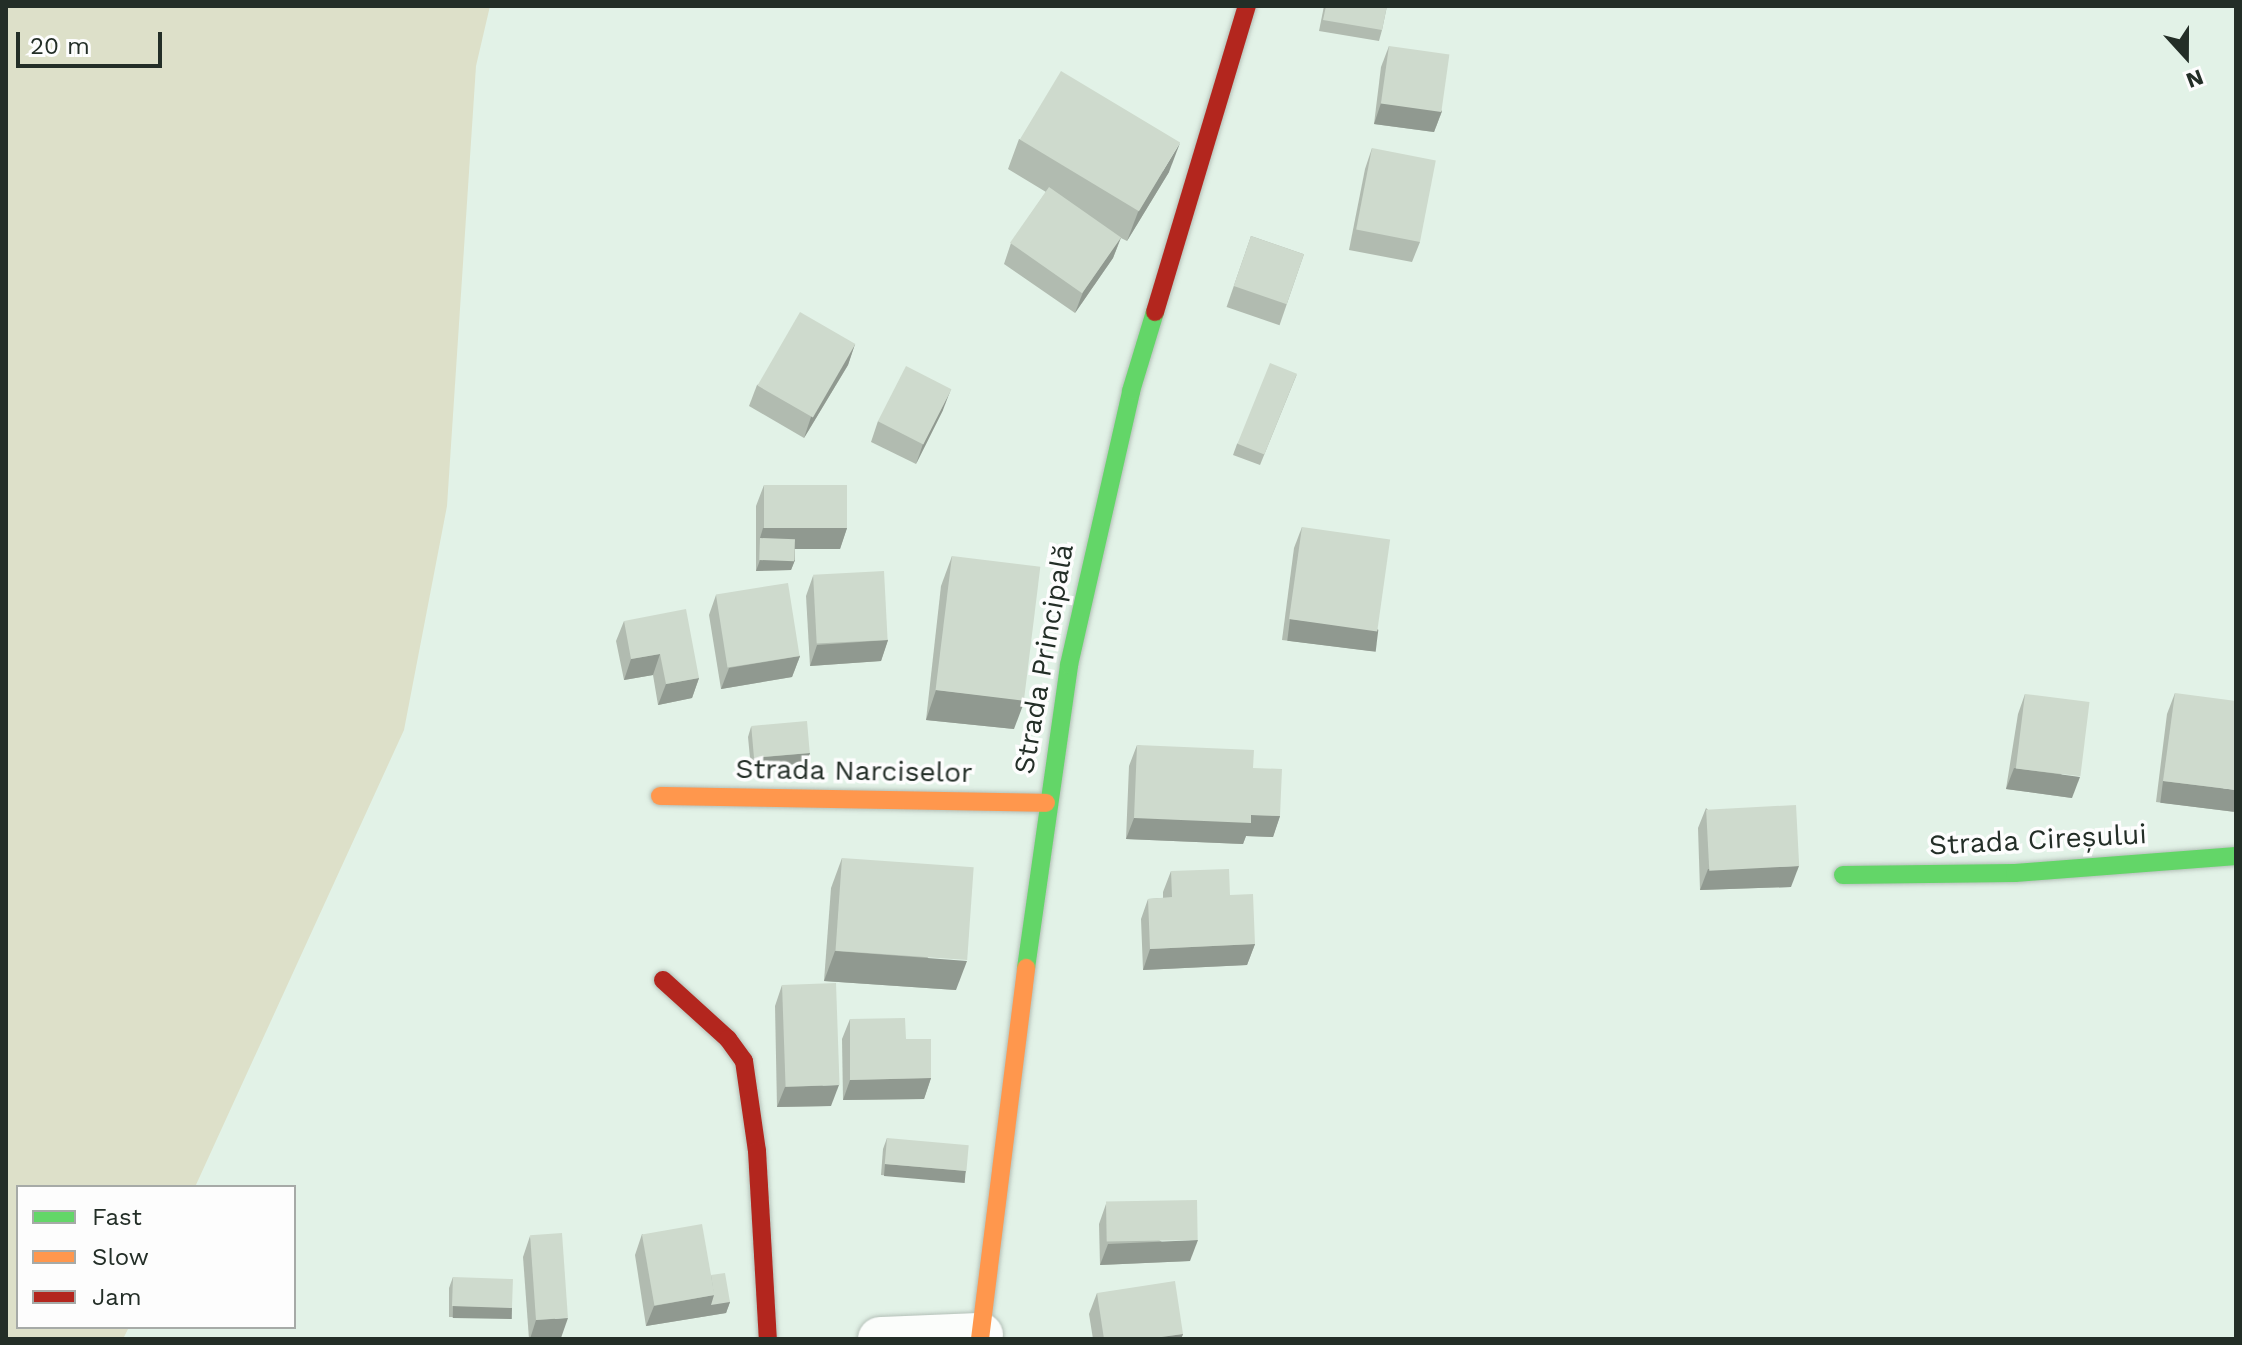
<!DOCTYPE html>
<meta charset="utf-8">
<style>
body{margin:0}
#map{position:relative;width:2242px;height:1345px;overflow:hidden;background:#e2f2e7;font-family:"Work Sans",sans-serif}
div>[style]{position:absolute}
.green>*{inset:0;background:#dde0c9}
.roads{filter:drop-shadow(0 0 2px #b3bfb7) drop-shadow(0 0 2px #b3bfb7)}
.street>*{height:44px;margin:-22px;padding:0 22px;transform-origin:22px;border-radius:22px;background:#fbfdfb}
.fast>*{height:18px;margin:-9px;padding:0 9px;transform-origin:9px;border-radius:9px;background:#63d668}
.slow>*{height:18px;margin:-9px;padding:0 9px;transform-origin:9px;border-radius:9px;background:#ff974d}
.jam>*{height:18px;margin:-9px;padding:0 9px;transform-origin:9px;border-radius:9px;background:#b3261e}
.wall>*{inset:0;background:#b1bbb0;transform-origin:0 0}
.shaded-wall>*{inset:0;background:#909990;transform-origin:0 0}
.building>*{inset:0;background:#cedacd;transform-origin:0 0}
span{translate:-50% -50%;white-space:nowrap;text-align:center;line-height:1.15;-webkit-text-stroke:7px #fdfdfd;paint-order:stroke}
.street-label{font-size:28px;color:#232e27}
.frame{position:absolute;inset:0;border:8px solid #232e27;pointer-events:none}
.legend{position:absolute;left:16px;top:1185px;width:280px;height:144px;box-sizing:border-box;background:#fdfdfd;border:2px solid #a6aaa7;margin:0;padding:10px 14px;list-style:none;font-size:24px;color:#232e27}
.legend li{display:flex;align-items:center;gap:16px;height:40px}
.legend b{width:40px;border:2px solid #a6aaa7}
.north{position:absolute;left:2146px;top:16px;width:80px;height:80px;-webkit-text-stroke:6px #fdfdfd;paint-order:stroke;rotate:159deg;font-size:22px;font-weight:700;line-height:32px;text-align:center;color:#232e27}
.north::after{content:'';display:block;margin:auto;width:28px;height:36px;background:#232e27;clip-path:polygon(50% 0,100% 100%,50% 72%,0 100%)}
.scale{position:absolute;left:16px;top:32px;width:146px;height:36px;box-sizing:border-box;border:4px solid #232e27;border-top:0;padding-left:10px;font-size:24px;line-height:28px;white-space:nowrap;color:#232e27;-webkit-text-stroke:6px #fdfdfd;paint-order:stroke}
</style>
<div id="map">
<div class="green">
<i style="clip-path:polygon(6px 6px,490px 6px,476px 66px,447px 506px,404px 730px,195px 1187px,18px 1187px,18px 1327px,129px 1327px,123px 1339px,6px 1339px)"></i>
</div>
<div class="roads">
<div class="street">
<i style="left:880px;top:1339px;width:101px;rotate:-2.3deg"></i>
</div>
<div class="fast">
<i style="left:1843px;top:875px;width:172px;rotate:-0.7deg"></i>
<i style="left:2015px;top:873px;width:222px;rotate:-4.4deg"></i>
<i style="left:1026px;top:968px;width:306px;rotate:-81.9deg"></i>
<i style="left:1069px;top:665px;width:281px;rotate:-77.2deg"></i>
<i style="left:1131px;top:391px;width:83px;rotate:-73.1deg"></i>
</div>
<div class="slow">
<i style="left:660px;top:796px;width:386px;rotate:1deg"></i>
<i style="left:980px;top:1339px;width:374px;rotate:-82.9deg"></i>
</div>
<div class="jam">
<i style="left:1155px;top:312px;width:320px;rotate:-73.3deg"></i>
<i style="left:663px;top:980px;width:88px;rotate:42.2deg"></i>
<i style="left:728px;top:1039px;width:27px;rotate:54deg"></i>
<i style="left:744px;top:1061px;width:91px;rotate:81.8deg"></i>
<i style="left:757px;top:1151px;width:188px;rotate:86.7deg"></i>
</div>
</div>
<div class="wall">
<i style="clip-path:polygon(1324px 6px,1387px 6px,1382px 30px,1379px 41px,1319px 31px)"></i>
<i style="clip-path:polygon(1389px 46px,1442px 111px,1434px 132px,1374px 124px,1381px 67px)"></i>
<i style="clip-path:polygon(1019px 139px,1169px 172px,1127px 241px,1121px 238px,1113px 258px,1075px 313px,1004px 264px,1011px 243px,1046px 192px,1008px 169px)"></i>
<i style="clip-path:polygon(1372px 148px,1420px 242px,1412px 262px,1349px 250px,1365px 169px)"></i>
<i style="left:1251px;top:236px;width:56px;height:75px;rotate:19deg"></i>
<i style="clip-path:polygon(855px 344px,848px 365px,804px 438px,749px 406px,757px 385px)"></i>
<i style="clip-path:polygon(1297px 374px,1260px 465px,1233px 455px,1237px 444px)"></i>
<i style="clip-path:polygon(943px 410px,916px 464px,871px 442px,878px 421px)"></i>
<i style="clip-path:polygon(764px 485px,847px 528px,840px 549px,795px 549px,795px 560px,791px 570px,756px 571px,756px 506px)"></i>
<i style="clip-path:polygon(1302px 527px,1378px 630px,1371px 651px,1282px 640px,1294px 548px)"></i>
<i style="clip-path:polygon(952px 556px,1014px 729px,926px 720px,941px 586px)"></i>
<i style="clip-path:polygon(813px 576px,888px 640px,881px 661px,810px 666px,806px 596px)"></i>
<i style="clip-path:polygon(716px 595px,800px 656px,792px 677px,721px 689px,709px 615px)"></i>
<i style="clip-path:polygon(624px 621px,699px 678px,692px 698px,658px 705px,653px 675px,624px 680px,616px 641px)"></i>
<i style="clip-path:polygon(2175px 693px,2235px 812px,2156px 802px,2167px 714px)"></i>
<i style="clip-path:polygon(2025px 694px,2072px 798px,2006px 789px,2018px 714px)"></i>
<i style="clip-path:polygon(751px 727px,810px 753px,806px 763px,751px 769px,748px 737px)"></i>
<i style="clip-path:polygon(1137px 745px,1253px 768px,1280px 816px,1273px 837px,1246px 836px,1243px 844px,1126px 839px,1129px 766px)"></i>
<i style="clip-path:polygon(1706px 808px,1791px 887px,1700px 890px,1698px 828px)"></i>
<i style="clip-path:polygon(842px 858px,956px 990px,824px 981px,831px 888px)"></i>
<i style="clip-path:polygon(1171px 871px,1230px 895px,1255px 944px,1247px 965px,1143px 970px,1141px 919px,1148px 899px,1163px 898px,1163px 892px)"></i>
<i style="clip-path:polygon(782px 985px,831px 1106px,777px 1107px,775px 1006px)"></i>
<i style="clip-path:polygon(850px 1019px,906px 1039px,931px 1078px,924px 1099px,843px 1100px,842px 1039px)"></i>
<i style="clip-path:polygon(887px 1138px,966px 1171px,962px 1182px,881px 1175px,883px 1149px)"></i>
<i style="clip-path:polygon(1106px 1204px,1190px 1261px,1100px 1265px,1099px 1224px)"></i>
<i style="clip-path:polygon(642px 1234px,711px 1275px,730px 1302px,726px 1313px,646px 1326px,635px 1255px)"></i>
<i style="clip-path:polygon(530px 1236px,561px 1338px,529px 1339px,523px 1257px)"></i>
<i style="clip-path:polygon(453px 1277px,508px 1318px,449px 1317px,449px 1288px)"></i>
<i style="clip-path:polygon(1097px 1293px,1183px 1334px,1181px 1339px,1093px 1339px,1089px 1314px)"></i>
</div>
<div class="shaded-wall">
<i style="clip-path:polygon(1381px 103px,1442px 111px,1434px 132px,1374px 124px)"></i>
<i style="clip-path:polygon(1180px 143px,1169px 172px,1127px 241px,1138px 212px)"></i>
<i style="clip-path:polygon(1121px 237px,1113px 258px,1075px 313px,1083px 292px)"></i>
<i style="clip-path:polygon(855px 344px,848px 365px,804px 438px,811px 417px)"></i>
<i style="clip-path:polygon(951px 389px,943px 410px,916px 464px,923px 444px)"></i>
<i style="clip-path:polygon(763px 528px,847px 528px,840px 549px,760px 549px,760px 538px)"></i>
<i style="clip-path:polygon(760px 560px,795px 560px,791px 570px,756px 571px)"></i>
<i style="left:1290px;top:619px;width:89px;height:22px;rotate:7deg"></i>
<i style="clip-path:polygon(888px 640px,881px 661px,810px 666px,817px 645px)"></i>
<i style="clip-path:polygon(660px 654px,653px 675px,624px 680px,631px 659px)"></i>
<i style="clip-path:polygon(800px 656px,792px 677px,721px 689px,729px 668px)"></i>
<i style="clip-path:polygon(699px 678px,692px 698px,658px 705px,666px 684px)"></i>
<i style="clip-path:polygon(936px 690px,1025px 700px,1014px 729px,926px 720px)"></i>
<i style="clip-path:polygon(810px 753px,806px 763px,751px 769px,754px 758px)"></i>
<i style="clip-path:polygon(2014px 768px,2080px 777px,2072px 798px,2006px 789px)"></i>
<i style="left:2163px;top:781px;width:74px;height:22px;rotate:7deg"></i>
<i style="clip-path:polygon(1251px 815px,1280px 816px,1273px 837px,1246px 836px,1243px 844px,1126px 839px,1134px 818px)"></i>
<i style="clip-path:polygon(1799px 866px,1791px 887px,1700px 890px,1708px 869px)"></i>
<i style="clip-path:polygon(1255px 944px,1247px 965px,1143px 970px,1150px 949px)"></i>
<i style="clip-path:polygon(835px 951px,967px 961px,956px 990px,824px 981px)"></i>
<i style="clip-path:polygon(931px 1078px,924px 1099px,843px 1100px,850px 1080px)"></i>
<i style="clip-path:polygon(839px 1085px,831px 1106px,777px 1107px,785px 1087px)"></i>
<i style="left:885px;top:1164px;width:81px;height:12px;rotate:5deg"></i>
<i style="clip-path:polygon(1198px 1240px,1190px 1261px,1100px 1265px,1108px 1244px)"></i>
<i style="clip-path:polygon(714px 1295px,730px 1302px,726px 1313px,646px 1326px,654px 1306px)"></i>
<i style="left:453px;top:1306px;width:59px;height:12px;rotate:1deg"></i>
<i style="clip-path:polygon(568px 1318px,561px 1338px,530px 1339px,536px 1320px)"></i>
<i style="clip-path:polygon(1183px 1334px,1181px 1339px,1147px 1339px)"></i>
</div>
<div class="building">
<i style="clip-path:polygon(1326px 6px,1387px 6px,1382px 30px,1323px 20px)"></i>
<i style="left:1389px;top:46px;width:61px;height:58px;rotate:8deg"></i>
<i style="left:1061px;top:71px;width:139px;height:80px;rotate:31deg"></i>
<i style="left:1372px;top:148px;width:65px;height:83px;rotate:11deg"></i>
<i style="left:1049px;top:187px;width:88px;height:68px;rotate:35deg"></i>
<i style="left:1251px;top:236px;width:56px;height:53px;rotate:19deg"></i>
<i style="left:800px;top:312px;width:64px;height:85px;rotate:30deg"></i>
<i style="left:1270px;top:363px;width:29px;height:87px;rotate:22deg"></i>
<i style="left:906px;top:366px;width:51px;height:62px;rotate:27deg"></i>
<i style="left:764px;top:485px;width:83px;height:43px"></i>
<i style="left:1302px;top:527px;width:89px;height:93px;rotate:8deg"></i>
<i style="left:760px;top:538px;width:35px;height:22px;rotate:2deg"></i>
<i style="left:952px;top:556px;width:89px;height:135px;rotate:7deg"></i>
<i style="left:884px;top:571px;width:69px;height:71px;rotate:87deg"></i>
<i style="left:788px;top:583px;width:74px;height:73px;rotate:81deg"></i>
<i style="clip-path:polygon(686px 609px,699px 678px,666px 684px,660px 654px,631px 659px,624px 621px)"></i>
<i style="clip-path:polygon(2175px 693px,2236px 701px,2236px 790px,2163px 781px)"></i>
<i style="left:2025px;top:694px;width:65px;height:75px;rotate:7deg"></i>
<i style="left:807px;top:721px;width:32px;height:56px;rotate:85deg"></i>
<i style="clip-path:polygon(1137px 745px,1254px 750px,1253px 768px,1282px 769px,1280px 816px,1251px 815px,1251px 823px,1134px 818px)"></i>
<i style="left:1796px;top:805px;width:61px;height:90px;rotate:87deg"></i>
<i style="left:842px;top:858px;width:132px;height:93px;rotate:4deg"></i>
<i style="clip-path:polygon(1229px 869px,1230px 895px,1253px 894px,1255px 944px,1150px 949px,1148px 899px,1172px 897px,1171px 871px)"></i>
<i style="left:836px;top:983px;width:102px;height:54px;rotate:88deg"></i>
<i style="clip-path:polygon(905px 1018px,906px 1039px,931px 1039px,931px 1078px,850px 1080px,850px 1019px)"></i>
<i style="left:887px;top:1138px;width:82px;height:26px;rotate:5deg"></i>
<i style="left:1197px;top:1200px;width:40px;height:91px;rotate:89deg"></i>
<i style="left:702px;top:1224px;width:72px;height:61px;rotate:80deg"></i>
<i style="left:562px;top:1233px;width:85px;height:32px;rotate:86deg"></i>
<i style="clip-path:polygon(725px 1273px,730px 1302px,711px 1305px,714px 1295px,711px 1275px)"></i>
<i style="left:453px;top:1277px;width:60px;height:29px;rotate:2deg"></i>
<i style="clip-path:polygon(1175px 1281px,1183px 1334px,1147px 1339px,1104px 1339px,1097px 1293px)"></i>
</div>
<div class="street-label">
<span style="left:1044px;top:659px;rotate:-80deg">Strada Principală</span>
<span style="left:854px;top:771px;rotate:1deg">Strada Narciselor</span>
<span style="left:2038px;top:840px;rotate:-3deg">Strada Cireșului</span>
</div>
<div class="frame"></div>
<ul class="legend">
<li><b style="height:10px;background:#63d668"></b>Fast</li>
<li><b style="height:10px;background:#ff974d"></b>Slow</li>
<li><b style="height:10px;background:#b3261e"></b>Jam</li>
</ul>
<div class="north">N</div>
<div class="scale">20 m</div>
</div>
